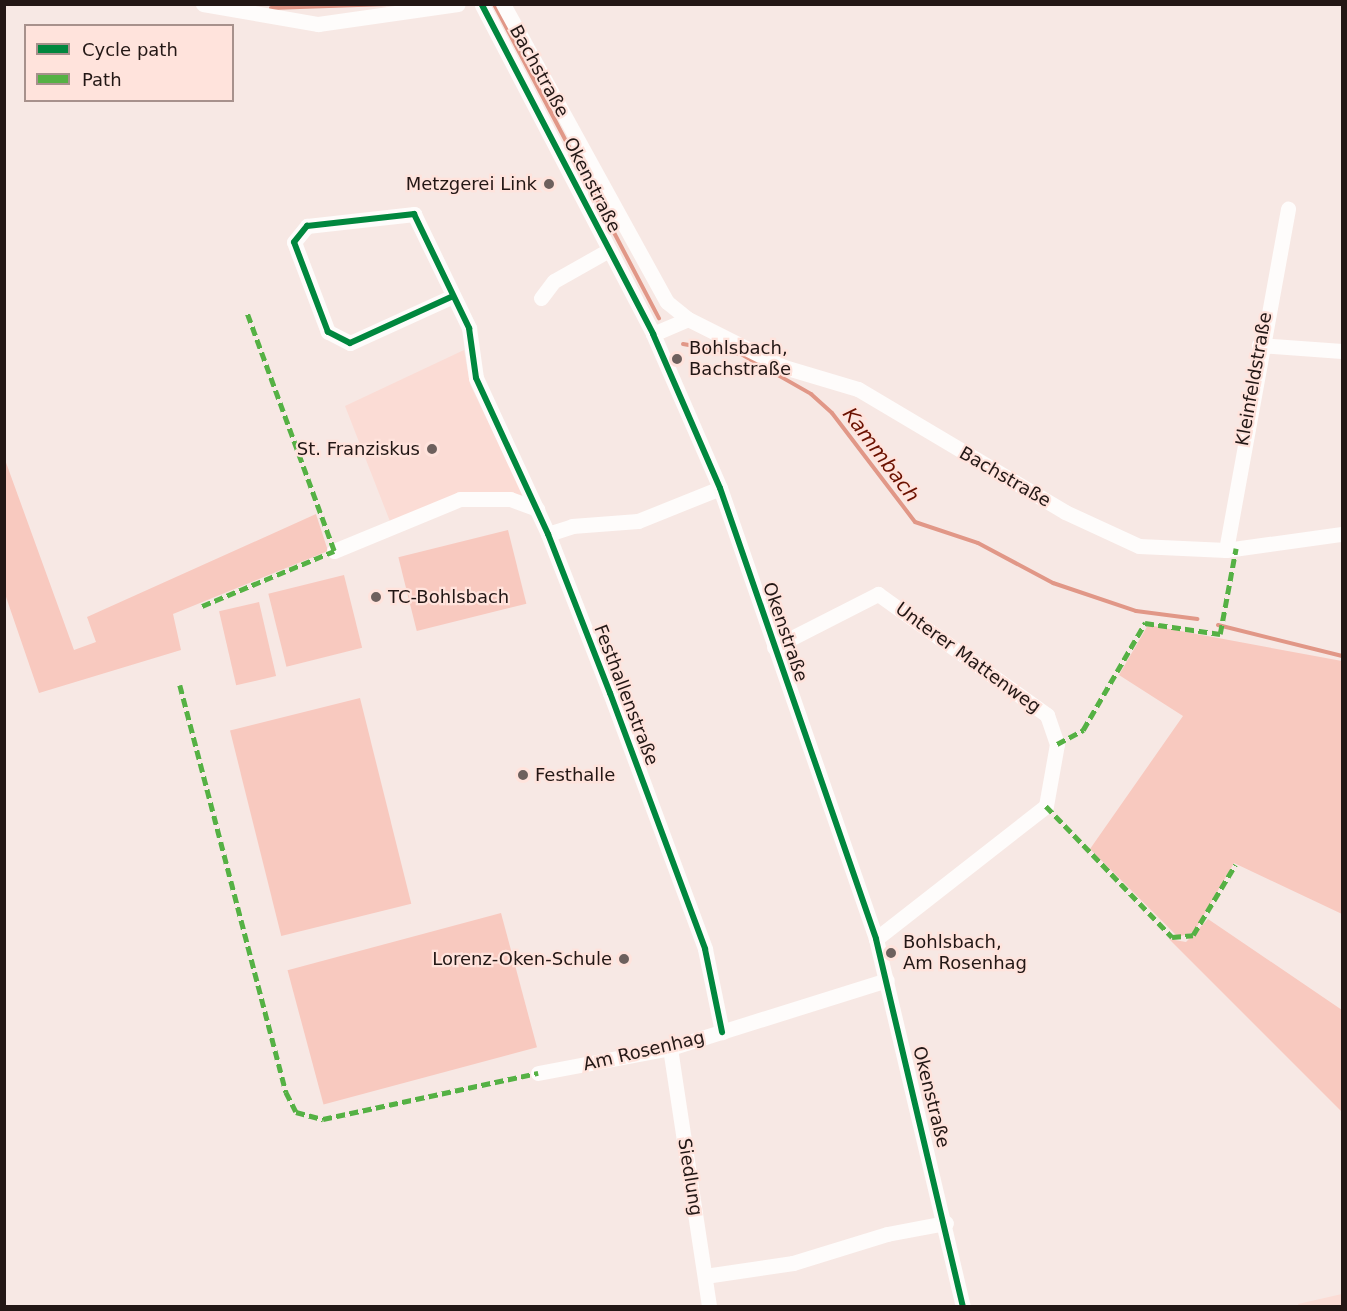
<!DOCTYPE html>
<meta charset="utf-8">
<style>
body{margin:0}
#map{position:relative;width:1347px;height:1311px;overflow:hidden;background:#f7e8e4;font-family:"DejaVu Sans",sans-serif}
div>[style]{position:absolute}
.built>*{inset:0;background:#fbdcd5}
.green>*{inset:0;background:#f8c9bf;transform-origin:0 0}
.stream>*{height:4px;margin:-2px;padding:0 2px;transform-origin:2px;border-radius:2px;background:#e19787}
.minor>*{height:15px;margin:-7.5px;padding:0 7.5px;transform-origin:7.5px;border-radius:7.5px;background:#fefcfb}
.quiet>*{height:4.5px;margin-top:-2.25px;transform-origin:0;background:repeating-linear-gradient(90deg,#55b144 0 9px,transparent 0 13.5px)}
.cycleway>*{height:6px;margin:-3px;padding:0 3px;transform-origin:3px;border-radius:3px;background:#00873e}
.dots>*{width:16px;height:16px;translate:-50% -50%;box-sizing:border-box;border:3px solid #ffe3dc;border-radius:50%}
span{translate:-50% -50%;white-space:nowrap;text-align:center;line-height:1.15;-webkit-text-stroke:4.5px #ffe3dc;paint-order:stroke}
.street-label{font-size:18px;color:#231715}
.poi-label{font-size:18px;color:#231715}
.right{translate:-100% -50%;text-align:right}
.left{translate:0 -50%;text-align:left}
.water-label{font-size:20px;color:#6b1100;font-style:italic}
.frame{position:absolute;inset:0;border:6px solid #231715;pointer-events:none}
.legend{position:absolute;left:24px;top:24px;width:210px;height:78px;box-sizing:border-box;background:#ffe3dc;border:2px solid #a7918c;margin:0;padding:8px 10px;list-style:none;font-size:18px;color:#231715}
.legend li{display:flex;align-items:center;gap:12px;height:30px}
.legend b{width:30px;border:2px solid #a7918c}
</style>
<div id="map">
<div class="built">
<i style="clip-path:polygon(464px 350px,470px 384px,524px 497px,490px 492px,391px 524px,345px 406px)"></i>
<i style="clip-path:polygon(1342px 1294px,1342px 1306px,1299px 1306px,1298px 1304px)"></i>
</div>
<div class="green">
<i style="clip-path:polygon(4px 457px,74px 650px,96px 642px,87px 617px,316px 514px,328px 551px,173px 614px,181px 650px,39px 693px,5px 594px)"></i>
<i style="left:508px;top:530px;width:76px;height:113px;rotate:76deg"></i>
<i style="left:344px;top:575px;width:75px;height:78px;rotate:76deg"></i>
<i style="left:259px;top:602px;width:76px;height:41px;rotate:77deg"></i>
<i style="clip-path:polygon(1148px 625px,1342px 661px,1342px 914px,1234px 863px,1194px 932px,1178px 937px,1090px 849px,1183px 716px,1119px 675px)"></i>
<i style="left:360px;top:698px;width:212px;height:134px;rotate:76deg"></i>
<i style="left:501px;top:913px;width:139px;height:221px;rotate:75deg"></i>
<i style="clip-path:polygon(1208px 919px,1342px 1010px,1342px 1112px,1169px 939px,1186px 942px)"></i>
</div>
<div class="stream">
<i style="left:494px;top:4px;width:355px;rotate:62.3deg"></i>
<i style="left:271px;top:8px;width:116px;rotate:-2deg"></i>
<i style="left:683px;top:344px;width:59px;rotate:9.8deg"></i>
<i style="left:741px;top:354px;width:81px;rotate:29.7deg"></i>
<i style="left:811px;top:394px;width:28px;rotate:42deg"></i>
<i style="left:832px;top:413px;width:137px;rotate:52.7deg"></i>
<i style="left:915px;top:522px;width:66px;rotate:18.4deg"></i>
<i style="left:978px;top:543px;width:85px;rotate:28.1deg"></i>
<i style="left:1053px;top:583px;width:88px;rotate:18.6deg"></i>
<i style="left:1136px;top:611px;width:62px;rotate:7.5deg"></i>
<i style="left:1218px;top:625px;width:128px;rotate:14deg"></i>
</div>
<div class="minor">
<i style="left:203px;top:4px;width:117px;rotate:9.9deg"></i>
<i style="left:318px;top:24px;width:141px;rotate:-8.1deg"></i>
<i style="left:503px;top:4px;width:340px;rotate:61.2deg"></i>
<i style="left:667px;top:302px;width:27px;rotate:39deg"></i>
<i style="left:688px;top:319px;width:107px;rotate:26.6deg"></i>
<i style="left:784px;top:367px;width:77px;rotate:16.6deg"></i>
<i style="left:858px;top:389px;width:241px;rotate:30.7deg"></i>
<i style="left:1065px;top:512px;width:81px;rotate:24.7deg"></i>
<i style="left:1139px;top:546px;width:87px;rotate:2.6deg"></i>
<i style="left:1226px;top:550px;width:117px;rotate:-7.9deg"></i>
<i style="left:482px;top:5px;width:371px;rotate:62.5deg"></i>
<i style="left:653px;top:334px;width:168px;rotate:66.5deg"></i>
<i style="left:720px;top:488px;width:477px;rotate:70.9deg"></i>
<i style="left:876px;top:939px;width:377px;rotate:76.7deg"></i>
<i style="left:451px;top:297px;width:111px;rotate:155.5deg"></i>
<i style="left:350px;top:343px;width:25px;rotate:-153deg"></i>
<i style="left:328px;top:332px;width:96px;rotate:-110.7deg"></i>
<i style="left:294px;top:242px;width:21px;rotate:-51deg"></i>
<i style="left:307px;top:226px;width:108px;rotate:-6.4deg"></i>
<i style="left:414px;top:214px;width:127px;rotate:64.2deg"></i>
<i style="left:469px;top:328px;width:50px;rotate:82deg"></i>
<i style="left:476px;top:378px;width:172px;rotate:65.2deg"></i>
<i style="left:548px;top:534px;width:171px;rotate:68.7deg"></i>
<i style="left:610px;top:693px;width:273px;rotate:69.6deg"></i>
<i style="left:705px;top:949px;width:85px;rotate:78.4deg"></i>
<i style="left:541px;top:298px;width:21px;rotate:-53deg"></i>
<i style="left:554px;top:281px;width:63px;rotate:-29.4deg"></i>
<i style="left:653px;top:334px;width:38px;rotate:-23deg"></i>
<i style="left:1259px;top:345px;width:83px;rotate:4.1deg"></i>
<i style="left:548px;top:534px;width:25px;rotate:-18deg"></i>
<i style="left:572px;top:526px;width:66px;rotate:-4.3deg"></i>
<i style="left:638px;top:521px;width:88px;rotate:-21.9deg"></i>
<i style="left:1226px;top:550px;width:347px;rotate:-79.7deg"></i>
<i style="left:334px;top:551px;width:136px;rotate:-22.4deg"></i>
<i style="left:460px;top:499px;width:50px"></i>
<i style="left:510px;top:499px;width:29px;rotate:20deg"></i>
<i style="left:774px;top:647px;width:117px;rotate:-27deg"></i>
<i style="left:878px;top:594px;width:208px;rotate:35.6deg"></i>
<i style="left:1047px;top:715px;width:31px;rotate:71deg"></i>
<i style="left:1057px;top:744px;width:63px;rotate:100.1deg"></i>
<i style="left:1046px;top:806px;width:216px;rotate:142deg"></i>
<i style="left:670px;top:1048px;width:261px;rotate:81.4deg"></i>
<i style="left:538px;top:1073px;width:134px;rotate:-10.7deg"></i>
<i style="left:670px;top:1048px;width:227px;rotate:-17.4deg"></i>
<i style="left:705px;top:1276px;width:89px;rotate:-8.4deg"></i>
<i style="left:793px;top:1263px;width:98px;rotate:-17.1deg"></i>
<i style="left:887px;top:1234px;width:60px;rotate:-10.6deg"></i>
</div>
<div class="quiet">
<i style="left:202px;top:606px;width:143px;rotate:-22.6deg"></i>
<i style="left:334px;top:551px;width:253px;rotate:-110.1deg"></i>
<i style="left:180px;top:685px;width:421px;rotate:75.4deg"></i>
<i style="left:286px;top:1092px;width:22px;rotate:63deg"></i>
<i style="left:296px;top:1112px;width:28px;rotate:15deg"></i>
<i style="left:323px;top:1119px;width:220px;rotate:-12.1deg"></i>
<i style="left:1057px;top:744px;width:30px;rotate:-28deg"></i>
<i style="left:1083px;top:730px;width:124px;rotate:-59.9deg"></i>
<i style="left:1145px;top:623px;width:76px;rotate:8.3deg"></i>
<i style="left:1220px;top:634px;width:87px;rotate:-79.5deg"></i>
<i style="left:1046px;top:806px;width:182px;rotate:46.1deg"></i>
<i style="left:1172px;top:937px;width:21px;rotate:-5deg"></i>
<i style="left:1193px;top:935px;width:82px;rotate:-59deg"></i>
</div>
<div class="cycleway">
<i style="left:482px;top:5px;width:371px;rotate:62.5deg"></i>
<i style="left:653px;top:334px;width:168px;rotate:66.5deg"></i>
<i style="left:720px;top:488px;width:477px;rotate:70.9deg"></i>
<i style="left:876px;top:939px;width:377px;rotate:76.7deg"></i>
<i style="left:451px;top:297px;width:111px;rotate:155.5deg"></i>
<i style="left:350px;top:343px;width:25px;rotate:-153deg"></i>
<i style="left:328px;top:332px;width:96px;rotate:-110.7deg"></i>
<i style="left:294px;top:242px;width:21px;rotate:-51deg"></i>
<i style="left:307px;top:226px;width:108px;rotate:-6.4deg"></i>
<i style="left:414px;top:214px;width:127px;rotate:64.2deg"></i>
<i style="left:469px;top:328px;width:50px;rotate:82deg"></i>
<i style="left:476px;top:378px;width:172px;rotate:65.2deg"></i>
<i style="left:548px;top:534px;width:171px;rotate:68.7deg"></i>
<i style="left:610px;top:693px;width:273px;rotate:69.6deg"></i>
<i style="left:705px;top:949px;width:85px;rotate:78.4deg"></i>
</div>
<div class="dots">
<i style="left:549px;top:184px;background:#6d605d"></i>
<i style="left:677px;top:359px;background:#6d605d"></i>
<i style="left:432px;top:449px;background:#6d605d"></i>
<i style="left:376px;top:597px;background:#6d605d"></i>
<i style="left:523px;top:775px;background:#6d605d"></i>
<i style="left:891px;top:953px;background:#6d605d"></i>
<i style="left:624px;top:959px;background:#6d605d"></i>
</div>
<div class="street-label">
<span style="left:539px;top:71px;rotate:61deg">Bachstraße</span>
<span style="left:592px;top:185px;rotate:63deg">Okenstraße</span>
<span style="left:1254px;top:379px;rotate:-80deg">Kleinfeldstraße</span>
<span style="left:1005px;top:477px;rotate:30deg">Bachstraße</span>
<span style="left:785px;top:632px;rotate:71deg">Okenstraße</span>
<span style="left:968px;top:658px;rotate:36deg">Unterer Mattenweg</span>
<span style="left:626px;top:695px;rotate:69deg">Festhallenstraße</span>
<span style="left:644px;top:1051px;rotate:-13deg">Am Rosenhag</span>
<span style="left:931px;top:1097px;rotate:76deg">Okenstraße</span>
<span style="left:690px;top:1177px;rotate:81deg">Siedlung</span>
</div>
<div class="poi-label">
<span class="right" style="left:537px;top:184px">Metzgerei Link</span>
<span class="left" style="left:689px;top:359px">Bohlsbach,<br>Bachstraße</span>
<span class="right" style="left:420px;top:449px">St. Franziskus</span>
<span class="left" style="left:388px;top:597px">TC-Bohlsbach</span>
<span class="left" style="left:535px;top:775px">Festhalle</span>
<span class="left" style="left:903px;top:953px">Bohlsbach,<br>Am Rosenhag</span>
<span class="right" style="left:612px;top:959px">Lorenz-Oken-Schule</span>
</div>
<div class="water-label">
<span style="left:881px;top:455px;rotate:53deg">Kammbach</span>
</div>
<div class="frame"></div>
<ul class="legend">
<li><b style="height:8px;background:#00873e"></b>Cycle path</li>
<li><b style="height:8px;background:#55b144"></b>Path</li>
</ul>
</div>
